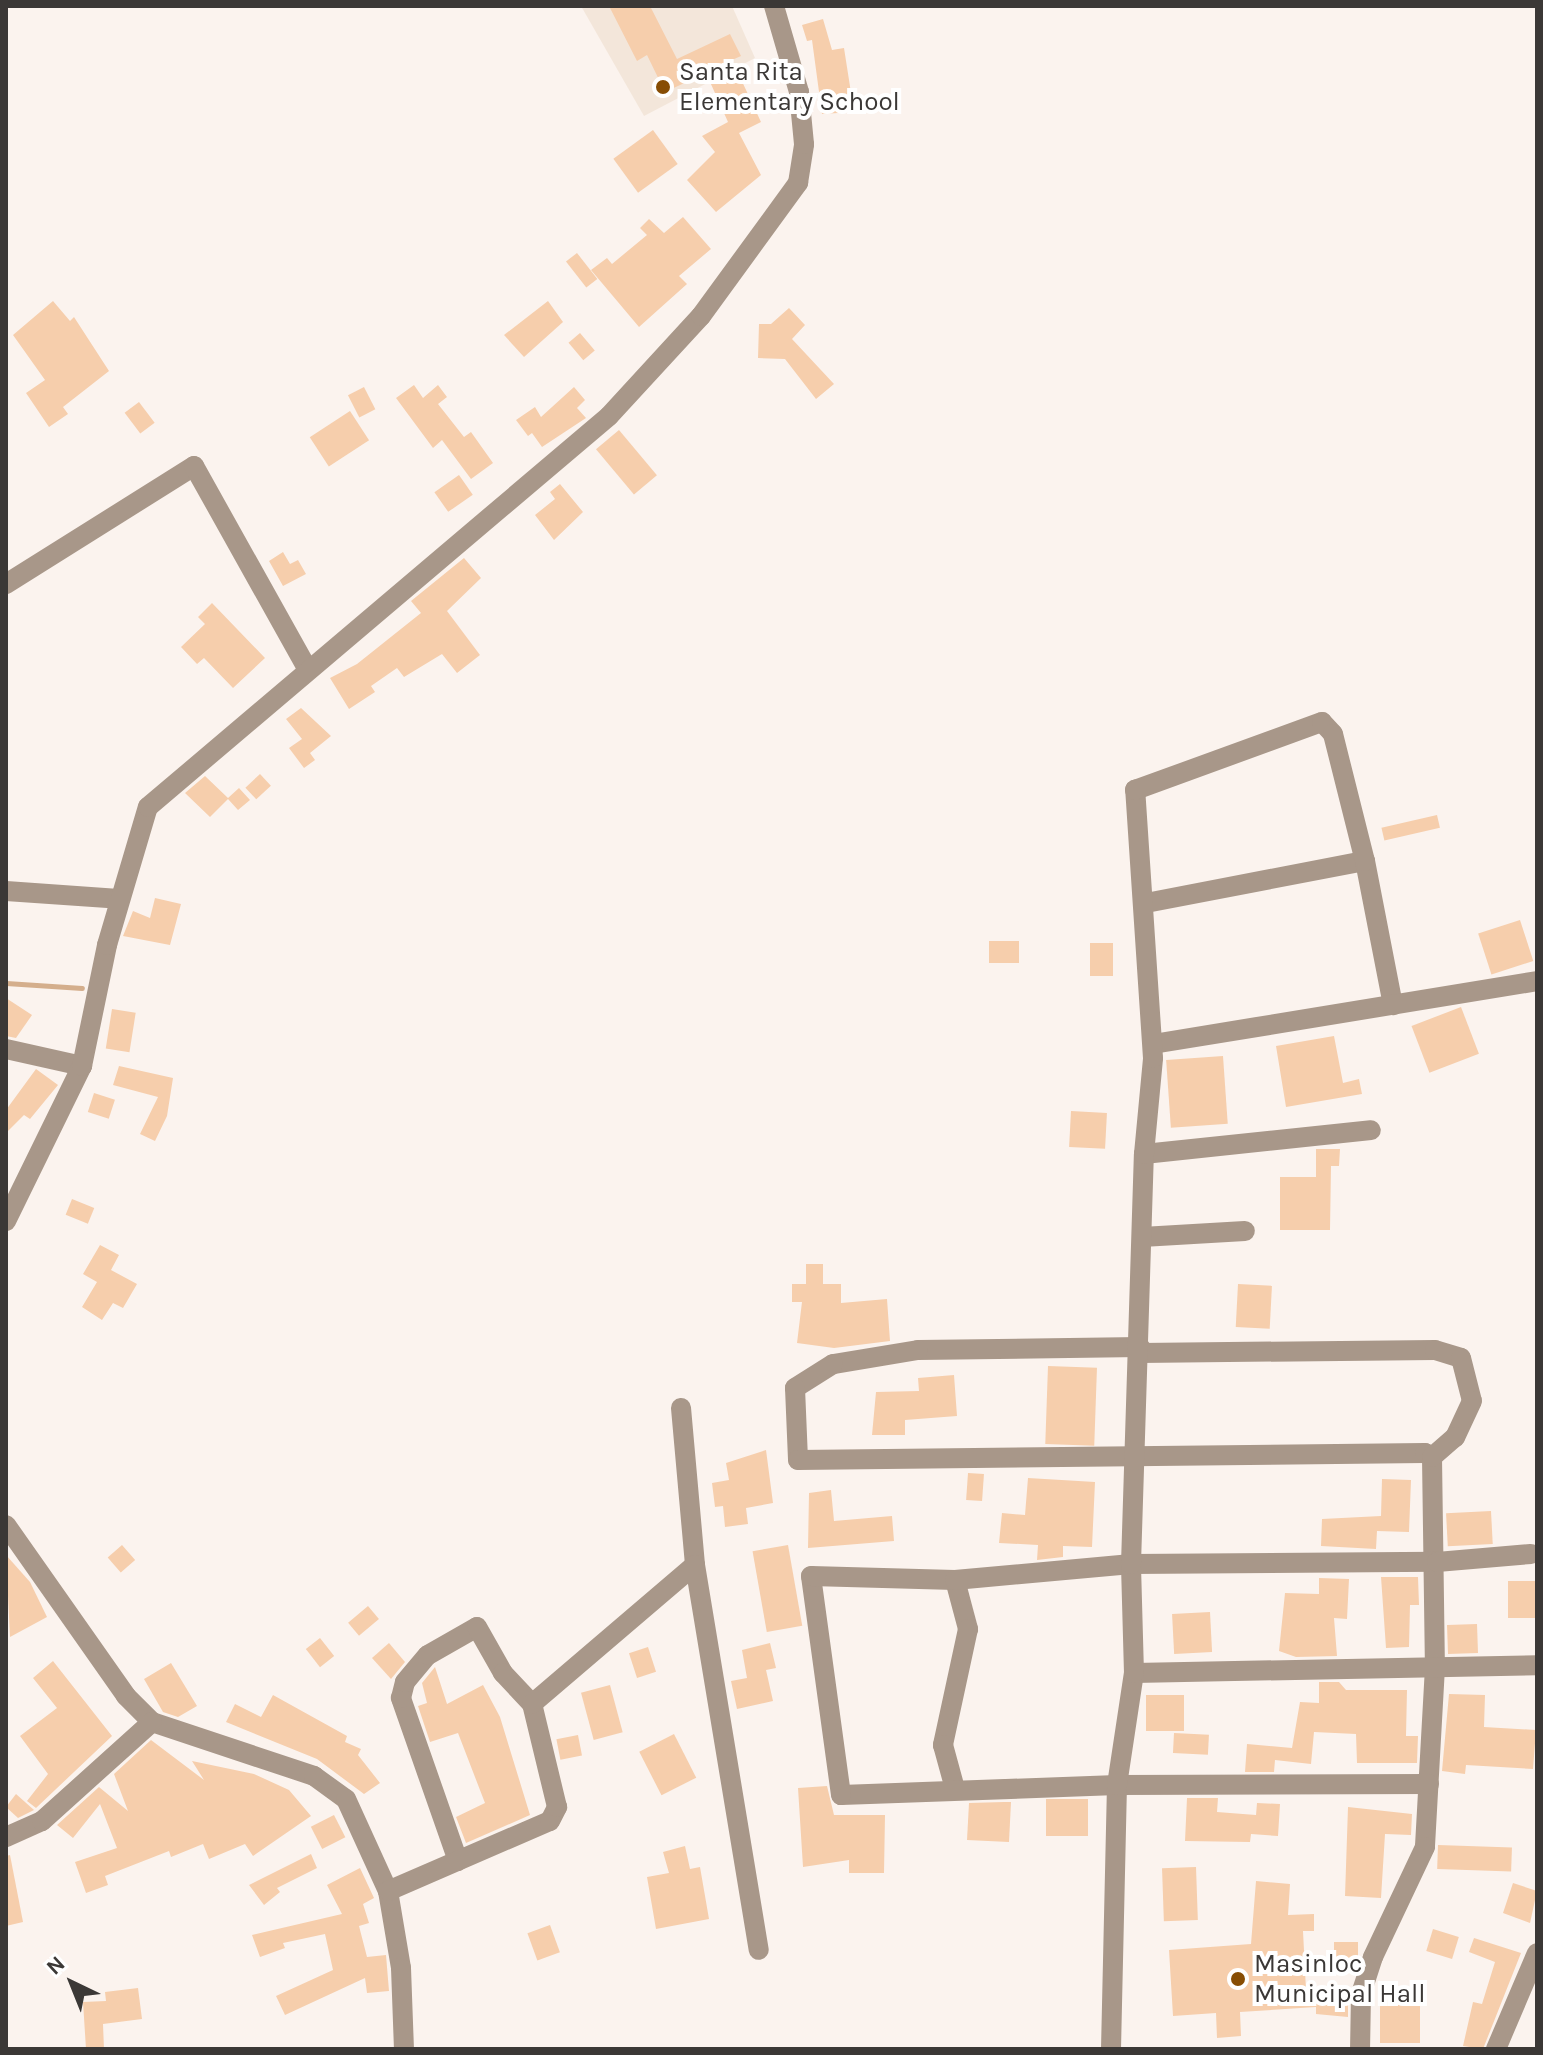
<!DOCTYPE html>
<style>
body{margin:0}
#map{position:relative;width:1543px;height:2055px;overflow:hidden;background:#fbf3ee;font-family:Karla,sans-serif}
div>[style]{position:absolute}
.built>*{inset:0;background:#f3e6da}
.stream>*{height:5px;margin:-2.5px;padding:0 2.5px;transform-origin:2.5px;border-radius:2.5px;background:#d4ae8c}
.building>*{inset:0;background:#f6ceac;transform-origin:0 0}
.minor>*{height:20px;margin:-10px;padding:0 10px;transform-origin:10px;border-radius:10px;background:#a89789}
.dots>*{width:22px;height:22px;translate:-50% -50%;box-sizing:border-box;border:4px solid #fff;border-radius:50%}
span{translate:-50% -50%;white-space:nowrap;text-align:center;line-height:1.15;-webkit-text-stroke:8px #fff;paint-order:stroke}
.poi-label{font-size:26px;color:#3b3836}
.left{translate:0 -50%;text-align:left}
.frame{position:absolute;inset:0;border:8px solid #3b3836;pointer-events:none}
.north{position:absolute;left:32px;top:1943px;width:80px;height:80px;-webkit-text-stroke:6px #fff;paint-order:stroke;rotate:317deg;font-size:22px;font-weight:700;line-height:32px;text-align:center;color:#3b3836}
.north::after{content:'';display:block;margin:auto;width:28px;height:36px;background:#3b3836;clip-path:polygon(50% 0,100% 100%,50% 72%,0 100%)}
</style>
<div id="map">
<div class="built">
<i style="clip-path:polygon(581px 6px,732px 6px,755px 58px,644px 116px)"></i>
</div>
<div class="stream">
<i style="left:6px;top:983px;width:76px;rotate:3.8deg"></i>
</div>
<div class="building">
<i style="clip-path:polygon(609px 6px,650px 6px,677px 59px,730px 34px,741px 56px,732px 60px,761px 122px,739px 133px,761px 175px,716px 212px,687px 180px,715px 152px,702px 136px,728px 122px,706px 73px,665px 92px,647px 55px,637px 61px)"></i>
<i style="clip-path:polygon(823px 19px,832px 50px,844px 48px,854px 112px,822px 114px,812px 40px,807px 41px,802px 25px)"></i>
<i style="left:653px;top:130px;width:42px;height:49px;rotate:54deg"></i>
<i style="clip-path:polygon(683px 217px,711px 249px,679px 276px,687px 284px,639px 327px,591px 270px,607px 258px,612px 264px,647px 235px,640px 228px,649px 219px,664px 233px)"></i>
<i style="left:577px;top:253px;width:33px;height:14px;rotate:52deg"></i>
<i style="clip-path:polygon(53px 301px,70px 321px,74px 317px,109px 371px,63px 407px,68px 414px,49px 427px,26px 393px,45px 380px,13px 335px)"></i>
<i style="clip-path:polygon(548px 301px,563px 322px,524px 357px,504px 335px)"></i>
<i style="clip-path:polygon(789px 308px,805px 325px,792px 339px,834px 384px,816px 399px,785px 359px,758px 358px,759px 324px,771px 324px)"></i>
<i style="left:580px;top:333px;width:23px;height:15px;rotate:50deg"></i>
<i style="clip-path:polygon(414px 385px,423px 398px,438px 385px,447px 397px,438px 404px,464px 437px,471px 432px,493px 463px,471px 479px,442px 440px,433px 448px,396px 398px)"></i>
<i style="left:364px;top:387px;width:25px;height:18px;rotate:63deg"></i>
<i style="clip-path:polygon(574px 387px,585px 400px,577px 408px,586px 418px,542px 447px,532px 433px,528px 436px,516px 420px,535px 407px,541px 417px)"></i>
<i style="left:139px;top:402px;width:26px;height:18px;rotate:53deg"></i>
<i style="left:350px;top:411px;width:35px;height:48px;rotate:57deg"></i>
<i style="left:619px;top:430px;width:59px;height:30px;rotate:50deg"></i>
<i style="left:459px;top:475px;width:24px;height:30px;rotate:55deg"></i>
<i style="clip-path:polygon(560px 484px,583px 512px,554px 540px,535px 515px,555px 499px,550px 492px)"></i>
<i style="clip-path:polygon(283px 552px,290px 564px,298px 560px,306px 574px,283px 586px,269px 561px)"></i>
<i style="clip-path:polygon(464px 558px,481px 578px,447px 611px,480px 655px,457px 673px,442px 654px,404px 677px,397px 668px,371px 686px,375px 692px,349px 709px,330px 678px,357px 664px,421px 613px,411px 601px)"></i>
<i style="clip-path:polygon(212px 603px,265px 658px,233px 688px,204px 658px,197px 664px,181px 647px,205px 624px,198px 617px)"></i>
<i style="clip-path:polygon(301px 708px,331px 736px,310px 753px,315px 760px,304px 768px,289px 748px,302px 739px,286px 719px)"></i>
<i style="left:260px;top:774px;width:16px;height:20px;rotate:47deg"></i>
<i style="clip-path:polygon(205px 776px,228px 798px,239px 788px,250px 800px,238px 810px,228px 799px,210px 817px,185px 793px)"></i>
<i style="left:1437px;top:815px;width:13px;height:57px;rotate:77deg"></i>
<i style="clip-path:polygon(155px 898px,181px 904px,170px 945px,123px 936px,133px 911px,150px 918px)"></i>
<i style="left:1520px;top:920px;width:43px;height:44px;rotate:72deg"></i>
<i style="left:989px;top:941px;width:30px;height:22px"></i>
<i style="left:1090px;top:943px;width:23px;height:33px"></i>
<i style="clip-path:polygon(6px 998px,32px 1015px,16px 1038px,6px 1036px)"></i>
<i style="left:1461px;top:1007px;width:50px;height:53px;rotate:69deg"></i>
<i style="left:112px;top:1009px;width:24px;height:40px;rotate:9deg"></i>
<i style="clip-path:polygon(1334px 1036px,1343px 1083px,1359px 1079px,1362px 1094px,1286px 1107px,1276px 1046px)"></i>
<i style="left:1223px;top:1056px;width:68px;height:57px;rotate:86deg"></i>
<i style="clip-path:polygon(119px 1066px,173px 1078px,167px 1116px,155px 1141px,140px 1134px,158px 1097px,113px 1085px)"></i>
<i style="clip-path:polygon(36px 1069px,58px 1085px,30px 1119px,24px 1115px,6px 1133px,6px 1110px)"></i>
<i style="left:94px;top:1093px;width:22px;height:20px;rotate:18deg"></i>
<i style="left:1071px;top:1111px;width:36px;height:36px;rotate:3deg"></i>
<i style="clip-path:polygon(1316px 1149px,1340px 1149px,1339px 1166px,1331px 1166px,1330px 1230px,1280px 1230px,1280px 1177px,1316px 1177px)"></i>
<i style="left:72px;top:1199px;width:24px;height:17px;rotate:22deg"></i>
<i style="clip-path:polygon(100px 1245px,119px 1255px,111px 1270px,137px 1284px,123px 1308px,113px 1303px,102px 1320px,82px 1307px,97px 1282px,83px 1274px)"></i>
<i style="clip-path:polygon(806px 1264px,823px 1264px,823px 1284px,841px 1284px,841px 1303px,887px 1299px,890px 1341px,834px 1348px,797px 1343px,802px 1302px,792px 1302px,792px 1284px,806px 1284px)"></i>
<i style="left:1238px;top:1284px;width:34px;height:43px;rotate:3deg"></i>
<i style="left:1048px;top:1366px;width:49px;height:78px;rotate:2deg"></i>
<i style="clip-path:polygon(954px 1375px,957px 1416px,905px 1420px,905px 1435px,872px 1435px,876px 1392px,919px 1391px,918px 1378px)"></i>
<i style="clip-path:polygon(766px 1450px,773px 1503px,746px 1508px,748px 1524px,725px 1527px,723px 1506px,715px 1507px,712px 1483px,729px 1480px,726px 1463px)"></i>
<i style="left:968px;top:1473px;width:16px;height:27px;rotate:4deg"></i>
<i style="clip-path:polygon(1028px 1478px,1095px 1482px,1092px 1547px,1063px 1546px,1063px 1557px,1037px 1560px,1038px 1545px,999px 1543px,1002px 1513px,1025px 1515px)"></i>
<i style="clip-path:polygon(1382px 1479px,1411px 1480px,1409px 1532px,1377px 1531px,1376px 1549px,1321px 1546px,1322px 1519px,1381px 1516px)"></i>
<i style="clip-path:polygon(831px 1490px,834px 1521px,892px 1516px,894px 1541px,808px 1548px,809px 1493px)"></i>
<i style="left:1491px;top:1511px;width:33px;height:45px;rotate:87deg"></i>
<i style="left:122px;top:1545px;width:20px;height:19px;rotate:49deg"></i>
<i style="left:788px;top:1545px;width:82px;height:36px;rotate:80deg"></i>
<i style="clip-path:polygon(6px 1555px,30px 1582px,47px 1617px,10px 1637px)"></i>
<i style="clip-path:polygon(1381px 1577px,1418px 1577px,1419px 1605px,1410px 1605px,1409px 1647px,1386px 1648px)"></i>
<i style="clip-path:polygon(1319px 1578px,1349px 1579px,1347px 1619px,1334px 1618px,1337px 1656px,1296px 1657px,1279px 1651px,1285px 1593px,1319px 1594px)"></i>
<i style="left:1537px;top:1581px;width:37px;height:29px;rotate:90deg"></i>
<i style="left:368px;top:1606px;width:17px;height:26px;rotate:50deg"></i>
<i style="left:1210px;top:1612px;width:40px;height:38px;rotate:87deg"></i>
<i style="left:1477px;top:1624px;width:29px;height:30px;rotate:88deg"></i>
<i style="left:320px;top:1638px;width:23px;height:18px;rotate:52deg"></i>
<i style="clip-path:polygon(389px 1643px,405px 1662px,391px 1679px,372px 1658px)"></i>
<i style="clip-path:polygon(770px 1643px,776px 1668px,766px 1670px,773px 1701px,737px 1709px,731px 1681px,747px 1678px,742px 1650px)"></i>
<i style="left:648px;top:1647px;width:26px;height:20px;rotate:72deg"></i>
<i style="clip-path:polygon(53px 1661px,112px 1736px,36px 1808px,27px 1801px,48px 1774px,20px 1736px,57px 1708px,33px 1678px)"></i>
<i style="clip-path:polygon(171px 1663px,197px 1706px,178px 1717px,163px 1712px,144px 1679px)"></i>
<i style="clip-path:polygon(435px 1667px,447px 1704px,483px 1685px,500px 1717px,530px 1815px,466px 1843px,456px 1817px,485px 1803px,458px 1733px,430px 1742px,418px 1706px,427px 1703px,422px 1683px)"></i>
<i style="clip-path:polygon(1319px 1682px,1339px 1682px,1346px 1690px,1407px 1690px,1406px 1736px,1418px 1736px,1417px 1763px,1357px 1763px,1356px 1734px,1314px 1732px,1311px 1764px,1275px 1760px,1274px 1772px,1245px 1772px,1247px 1744px,1292px 1748px,1300px 1702px,1319px 1703px)"></i>
<i style="left:610px;top:1685px;width:49px;height:30px;rotate:75deg"></i>
<i style="clip-path:polygon(1449px 1694px,1485px 1695px,1484px 1727px,1536px 1730px,1533px 1769px,1466px 1765px,1465px 1774px,1442px 1771px)"></i>
<i style="clip-path:polygon(273px 1695px,347px 1736px,345px 1742px,361px 1749px,358px 1755px,380px 1783px,364px 1794px,317px 1759px,226px 1722px,235px 1704px,261px 1717px)"></i>
<i style="left:1146px;top:1695px;width:38px;height:36px"></i>
<i style="left:1174px;top:1733px;width:35px;height:20px;rotate:3deg"></i>
<i style="left:674px;top:1734px;width:49px;height:39px;rotate:63deg"></i>
<i style="left:578px;top:1735px;width:21px;height:22px;rotate:79deg"></i>
<i style="clip-path:polygon(151px 1740px,204px 1780px,192px 1761px,254px 1774px,289px 1790px,311px 1816px,253px 1856px,245px 1844px,209px 1859px,203px 1844px,171px 1857px,169px 1851px,105px 1876px,108px 1885px,86px 1893px,75px 1862px,117px 1848px,100px 1804px,73px 1838px,57px 1825px,99px 1787px,128px 1811px,114px 1774px)"></i>
<i style="clip-path:polygon(827px 1786px,834px 1815px,885px 1815px,884px 1873px,849px 1873px,849px 1860px,803px 1867px,798px 1788px)"></i>
<i style="clip-path:polygon(16px 1794px,34px 1810px,18px 1818px,6px 1807px)"></i>
<i style="clip-path:polygon(1187px 1798px,1218px 1798px,1217px 1812px,1256px 1815px,1257px 1803px,1280px 1804px,1278px 1836px,1251px 1834px,1250px 1842px,1185px 1841px)"></i>
<i style="left:1088px;top:1799px;width:37px;height:42px;rotate:90deg"></i>
<i style="clip-path:polygon(1004px 1802px,1011px 1802px,1009px 1842px,967px 1840px,969px 1803px)"></i>
<i style="clip-path:polygon(1348px 1807px,1412px 1814px,1411px 1835px,1385px 1834px,1381px 1898px,1345px 1896px)"></i>
<i style="left:334px;top:1815px;width:25px;height:26px;rotate:63deg"></i>
<i style="left:1438px;top:1845px;width:74px;height:24px;rotate:2deg"></i>
<i style="clip-path:polygon(685px 1846px,690px 1869px,700px 1867px,709px 1919px,656px 1929px,647px 1877px,669px 1873px,663px 1852px)"></i>
<i style="clip-path:polygon(311px 1854px,317px 1868px,277px 1888px,280px 1892px,264px 1905px,249px 1885px)"></i>
<i style="clip-path:polygon(10px 1855px,23px 1922px,6px 1926px,6px 1856px)"></i>
<i style="left:1196px;top:1867px;width:53px;height:34px;rotate:88deg"></i>
<i style="clip-path:polygon(360px 1868px,374px 1898px,363px 1904px,369px 1923px,359px 1926px,367px 1957px,386px 1955px,389px 1991px,367px 1993px,365px 1978px,285px 2015px,276px 1996px,333px 1970px,325px 1934px,283px 1943px,285px 1948px,260px 1957px,252px 1935px,342px 1914px,327px 1885px)"></i>
<i style="clip-path:polygon(1256px 1881px,1290px 1884px,1288px 1915px,1314px 1914px,1314px 1931px,1303px 1931px,1306px 1990px,1348px 1994px,1348px 2017px,1316px 2014px,1316px 2007px,1240px 2012px,1241px 2036px,1217px 2038px,1216px 2013px,1173px 2016px,1169px 1950px,1251px 1944px)"></i>
<i style="clip-path:polygon(1513px 1883px,1537px 1891px,1530px 1923px,1503px 1913px)"></i>
<i style="left:550px;top:1925px;width:29px;height:24px;rotate:70deg"></i>
<i style="left:1433px;top:1929px;width:27px;height:23px;rotate:17deg"></i>
<i style="clip-path:polygon(1474px 1938px,1521px 1953px,1483px 2049px,1463px 2046px,1473px 2002px,1482px 2004px,1495px 1962px,1469px 1952px)"></i>
<i style="left:1334px;top:1942px;width:24px;height:21px"></i>
<i style="clip-path:polygon(138px 1988px,142px 2019px,103px 2024px,104px 2049px,86px 2049px,83px 2002px,106px 2001px,105px 1992px)"></i>
<i style="left:1380px;top:1989px;width:40px;height:54px"></i>
</div>
<div class="minor">
<i style="left:6px;top:584px;width:222px;rotate:-32.1deg"></i>
<i style="left:194px;top:466px;width:231px;rotate:60.8deg"></i>
<i style="left:6px;top:891px;width:113px;rotate:4deg"></i>
<i style="left:1146px;top:903px;width:223px;rotate:-10.9deg"></i>
<i style="left:1365px;top:861px;width:147px;rotate:79deg"></i>
<i style="left:1153px;top:1044px;width:389px;rotate:-9.3deg"></i>
<i style="left:6px;top:1049px;width:78px;rotate:12.6deg"></i>
<i style="left:1144px;top:1154px;width:228px;rotate:-6deg"></i>
<i style="left:6px;top:1221px;width:173px;rotate:-63.9deg"></i>
<i style="left:82px;top:1066px;width:124px;rotate:-78.3deg"></i>
<i style="left:107px;top:945px;width:144px;rotate:-73.5deg"></i>
<i style="left:148px;top:807px;width:604px;rotate:-40.3deg"></i>
<i style="left:609px;top:416px;width:136px;rotate:-47.4deg"></i>
<i style="left:701px;top:316px;width:165px;rotate:-53.9deg"></i>
<i style="left:798px;top:183px;width:39px;rotate:-81deg"></i>
<i style="left:804px;top:144px;width:52px;rotate:-95.5deg"></i>
<i style="left:799px;top:92px;width:90px;rotate:-106.2deg"></i>
<i style="left:1142px;top:1237px;width:103px;rotate:-3.3deg"></i>
<i style="left:1140px;top:1347px;width:222px;rotate:179.2deg"></i>
<i style="left:918px;top:1350px;width:86px;rotate:170.6deg"></i>
<i style="left:833px;top:1364px;width:45px;rotate:147.7deg"></i>
<i style="left:795px;top:1388px;width:72px;rotate:87.6deg"></i>
<i style="left:798px;top:1460px;width:627px;rotate:-0.64deg"></i>
<i style="left:1425px;top:1453px;width:8px;rotate:30deg"></i>
<i style="left:1432px;top:1457px;width:210px;rotate:89.2deg"></i>
<i style="left:1435px;top:1667px;width:180px;rotate:93.2deg"></i>
<i style="left:1425px;top:1847px;width:122px;rotate:115.3deg"></i>
<i style="left:1373px;top:1957px;width:39px;rotate:108deg"></i>
<i style="left:1361px;top:1994px;width:55px;rotate:91deg"></i>
<i style="left:1140px;top:1353px;width:295px;rotate:-0.6deg"></i>
<i style="left:1435px;top:1350px;width:27px;rotate:17deg"></i>
<i style="left:1461px;top:1358px;width:44px;rotate:75.7deg"></i>
<i style="left:1472px;top:1401px;width:40px;rotate:115deg"></i>
<i style="left:1455px;top:1437px;width:30px;rotate:139deg"></i>
<i style="left:681px;top:1408px;width:158px;rotate:84.9deg"></i>
<i style="left:695px;top:1565px;width:390px;rotate:80.6deg"></i>
<i style="left:6px;top:1525px;width:209px;rotate:54.9deg"></i>
<i style="left:126px;top:1696px;width:37px;rotate:45deg"></i>
<i style="left:152px;top:1722px;width:171px;rotate:18.4deg"></i>
<i style="left:314px;top:1776px;width:39px;rotate:36deg"></i>
<i style="left:346px;top:1799px;width:101px;rotate:65.5deg"></i>
<i style="left:388px;top:1891px;width:78px;rotate:80.4deg"></i>
<i style="left:401px;top:1968px;width:81px;rotate:87.9deg"></i>
<i style="left:955px;top:1580px;width:51px;rotate:75.1deg"></i>
<i style="left:968px;top:1629px;width:119px;rotate:102.2deg"></i>
<i style="left:943px;top:1745px;width:46px;rotate:74.7deg"></i>
<i style="left:1134px;top:1673px;width:403px;rotate:-1.1deg"></i>
<i style="left:1429px;top:1784px;width:312px;rotate:179.8deg"></i>
<i style="left:1117px;top:1785px;width:276px;rotate:177.9deg"></i>
<i style="left:841px;top:1795px;width:221px;rotate:-97.8deg"></i>
<i style="left:811px;top:1576px;width:144px;rotate:1.6deg"></i>
<i style="left:955px;top:1580px;width:177px;rotate:-5.2deg"></i>
<i style="left:1131px;top:1564px;width:306px;rotate:-0.4deg"></i>
<i style="left:1437px;top:1562px;width:94px;rotate:-4.9deg"></i>
<i style="left:6px;top:1837px;width:39px;rotate:-24deg"></i>
<i style="left:42px;top:1821px;width:148px;rotate:-42deg"></i>
<i style="left:458px;top:1861px;width:173px;rotate:-109.3deg"></i>
<i style="left:401px;top:1698px;width:16px;rotate:-76deg"></i>
<i style="left:405px;top:1682px;width:35px;rotate:-50deg"></i>
<i style="left:428px;top:1655px;width:56px;rotate:-29.7deg"></i>
<i style="left:477px;top:1627px;width:53px;rotate:60.5deg"></i>
<i style="left:503px;top:1673px;width:42px;rotate:46.9deg"></i>
<i style="left:388px;top:1891px;width:176px;rotate:-23.4deg"></i>
<i style="left:550px;top:1821px;width:16px;rotate:-63deg"></i>
<i style="left:557px;top:1807px;width:106px;rotate:-103.6deg"></i>
<i style="left:532px;top:1704px;width:214px;rotate:-40.5deg"></i>
<i style="left:1111px;top:2049px;width:264px;rotate:-88.7deg"></i>
<i style="left:1117px;top:1785px;width:113px;rotate:-81.4deg"></i>
<i style="left:1134px;top:1673px;width:109px;rotate:-91.6deg"></i>
<i style="left:1131px;top:1564px;width:410px;rotate:-88.2deg"></i>
<i style="left:1144px;top:1154px;width:96px;rotate:-84.6deg"></i>
<i style="left:1153px;top:1058px;width:269px;rotate:-93.8deg"></i>
<i style="left:1135px;top:790px;width:199px;rotate:-20deg"></i>
<i style="left:1322px;top:722px;width:16px;rotate:47deg"></i>
<i style="left:1333px;top:734px;width:131px;rotate:75.9deg"></i>
<i style="left:1496px;top:2049px;width:104px;rotate:-66.9deg"></i>
</div>
<div class="dots">
<i style="left:663px;top:87px;background:#874d04"></i>
<i style="left:1238px;top:1979px;background:#874d04"></i>
</div>
<div class="poi-label">
<span class="left" style="left:679px;top:87px">Santa Rita<br>Elementary School</span>
<span class="left" style="left:1254px;top:1979px">Masinloc<br>Municipal Hall</span>
</div>
<div class="frame"></div>
<div class="north">N</div>
</div>
